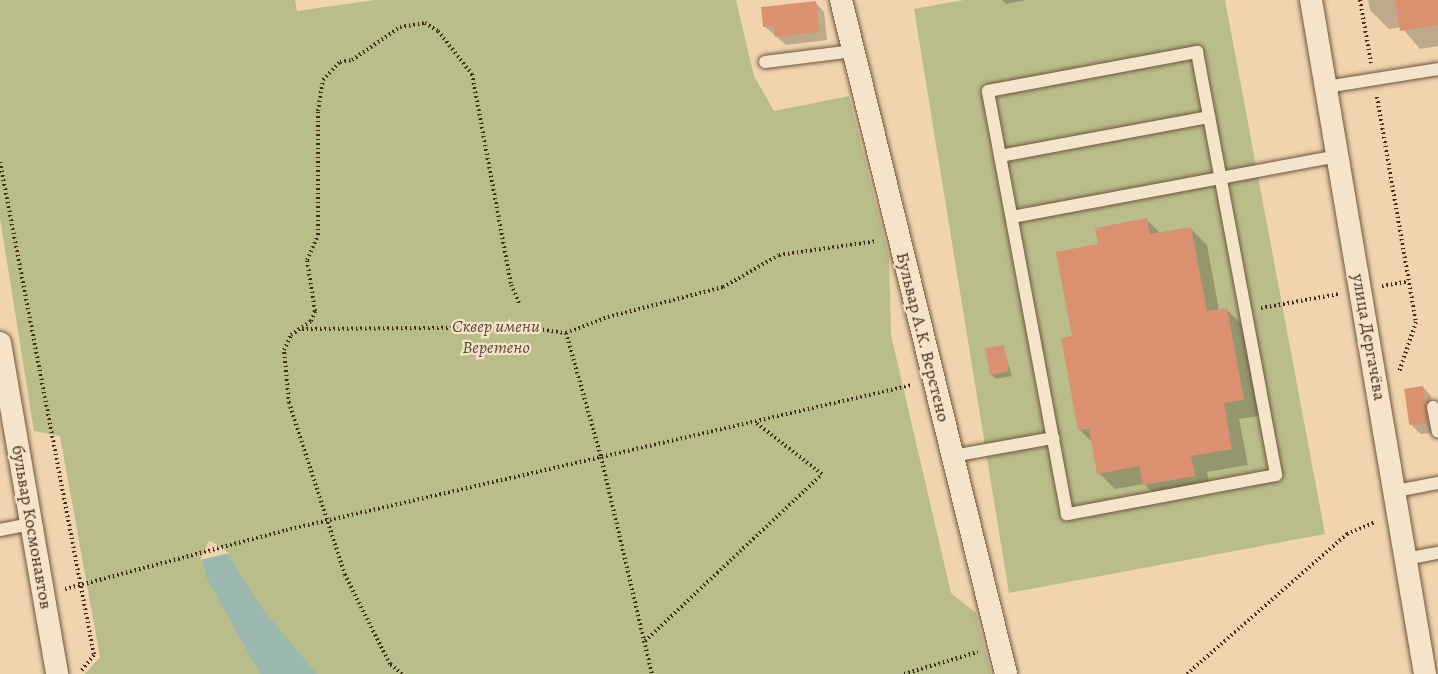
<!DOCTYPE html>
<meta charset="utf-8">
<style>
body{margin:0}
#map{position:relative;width:1438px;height:674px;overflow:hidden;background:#efd4ae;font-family:Alegreya,serif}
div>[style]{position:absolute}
.green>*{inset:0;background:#b9bd8a}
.water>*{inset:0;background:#9ab8ae}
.pier>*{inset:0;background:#efd4ae}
.shadow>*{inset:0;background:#0003}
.building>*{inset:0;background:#db916f;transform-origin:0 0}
.path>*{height:4px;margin-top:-2px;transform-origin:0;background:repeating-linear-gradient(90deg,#432d17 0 1.5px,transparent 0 4.5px)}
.roads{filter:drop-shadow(0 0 2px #6e573d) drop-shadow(0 0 2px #6e573d)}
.lane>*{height:12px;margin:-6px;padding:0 6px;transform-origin:6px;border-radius:6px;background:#f5e3ca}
.street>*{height:22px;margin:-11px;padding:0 11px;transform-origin:11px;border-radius:11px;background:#f5e3ca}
span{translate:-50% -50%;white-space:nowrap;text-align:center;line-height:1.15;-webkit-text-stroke:4.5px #f5e3ca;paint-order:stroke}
.park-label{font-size:18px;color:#5b4a2e;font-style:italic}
.street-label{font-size:18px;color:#432d17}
</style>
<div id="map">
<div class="green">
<i style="clip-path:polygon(0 0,295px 0,297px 11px,375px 0,736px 0,754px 76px,774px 111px,849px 96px,889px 257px,891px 335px,951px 593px,976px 613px,991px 674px,85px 674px,100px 657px,60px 436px,34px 431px,0 218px)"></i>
<i style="clip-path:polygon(964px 0,1225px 0,1325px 534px,1009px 593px,914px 9px)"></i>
</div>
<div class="water">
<i style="clip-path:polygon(210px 544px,230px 557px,264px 611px,317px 674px,260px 674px,206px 577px,202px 557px)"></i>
</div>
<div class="pier">
<i style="clip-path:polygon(209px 541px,211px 541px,229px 553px,200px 560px)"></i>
</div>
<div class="shadow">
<i style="clip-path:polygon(1002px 0,1026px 0,1006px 4px)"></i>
<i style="clip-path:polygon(1368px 0,1438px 0,1438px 46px,1420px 49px,1401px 27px,1389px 29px,1370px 10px)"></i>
<i style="clip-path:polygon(816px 3px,824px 12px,827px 40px,786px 45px,764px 26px)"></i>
<i style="clip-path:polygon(1146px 219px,1161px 234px,1190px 228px,1207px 245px,1219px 310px,1226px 309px,1243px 326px,1259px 416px,1239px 419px,1248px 465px,1207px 472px,1211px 492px,1161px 501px,1144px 484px,1115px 489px,1099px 473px,1093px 443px,1080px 430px,1074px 338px,1100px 245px)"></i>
<i style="clip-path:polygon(1003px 347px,1012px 376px,996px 379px,992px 375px)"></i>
<i style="clip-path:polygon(1423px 387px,1431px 396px,1436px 432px,1421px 434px,1412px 426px)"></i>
</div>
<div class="building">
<i style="clip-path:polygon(1395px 0,1438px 0,1438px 25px,1400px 31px)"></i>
<i style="clip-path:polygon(816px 1px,819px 32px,775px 37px,774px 26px,763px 27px,761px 7px)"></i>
<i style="clip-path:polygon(1147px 218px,1150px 234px,1191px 227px,1207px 311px,1227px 308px,1244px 400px,1224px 403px,1232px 449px,1191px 456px,1195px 476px,1143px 485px,1139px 466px,1097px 474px,1089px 429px,1078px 430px,1061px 338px,1072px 336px,1056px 252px,1098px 244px,1095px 228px)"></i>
<i style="left:1004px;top:345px;width:27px;height:19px;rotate:80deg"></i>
<i style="left:1423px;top:386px;width:37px;height:19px;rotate:82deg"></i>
</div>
<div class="path">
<i style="left:1360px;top:0;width:64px;rotate:80.1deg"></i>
<i style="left:1377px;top:97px;width:228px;rotate:80.2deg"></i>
<i style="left:1416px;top:322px;width:53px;rotate:108.8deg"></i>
<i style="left:0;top:162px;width:502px;rotate:79.21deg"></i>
<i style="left:94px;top:655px;width:21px;rotate:129deg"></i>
<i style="left:1382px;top:286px;width:27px;rotate:-10deg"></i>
<i style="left:1261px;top:308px;width:79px;rotate:-10.2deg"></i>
<i style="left:302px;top:329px;width:223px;rotate:-0.5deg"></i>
<i style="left:525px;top:327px;width:41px;rotate:8.3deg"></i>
<i style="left:566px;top:333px;width:45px;rotate:-20.9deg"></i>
<i style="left:608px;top:317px;width:119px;rotate:-14.6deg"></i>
<i style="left:723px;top:287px;width:64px;rotate:-29.7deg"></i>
<i style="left:779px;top:255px;width:99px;rotate:-8.1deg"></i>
<i style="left:566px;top:333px;width:129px;rotate:74.2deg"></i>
<i style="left:601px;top:457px;width:223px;rotate:76.8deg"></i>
<i style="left:65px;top:589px;width:229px;rotate:-14.9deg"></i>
<i style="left:286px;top:530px;width:643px;rotate:-13.04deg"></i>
<i style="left:645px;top:641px;width:243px;rotate:-43.3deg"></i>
<i style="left:822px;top:474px;width:85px;rotate:-142.2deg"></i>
<i style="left:402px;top:674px;width:16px;rotate:-140deg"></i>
<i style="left:390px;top:664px;width:100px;rotate:-116.8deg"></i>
<i style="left:345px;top:575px;width:181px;rotate:-108deg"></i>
<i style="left:289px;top:403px;width:53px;rotate:-95.4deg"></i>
<i style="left:284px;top:350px;width:17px;rotate:-65deg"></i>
<i style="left:291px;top:335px;width:24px;rotate:-35deg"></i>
<i style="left:311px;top:321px;width:11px;rotate:-68deg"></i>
<i style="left:315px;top:311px;width:52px;rotate:-98.9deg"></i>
<i style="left:307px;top:260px;width:27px;rotate:-66deg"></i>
<i style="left:318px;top:235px;width:124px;rotate:-90deg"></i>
<i style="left:318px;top:111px;width:31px;rotate:-81deg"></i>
<i style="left:323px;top:80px;width:25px;rotate:-47deg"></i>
<i style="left:340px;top:62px;width:12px;rotate:-9deg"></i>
<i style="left:352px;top:60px;width:58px;rotate:-34.5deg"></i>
<i style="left:400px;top:27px;width:25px;rotate:-9deg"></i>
<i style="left:425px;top:23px;width:15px;rotate:32deg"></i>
<i style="left:438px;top:31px;width:55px;rotate:51.7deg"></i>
<i style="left:472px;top:74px;width:215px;rotate:79.5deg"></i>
<i style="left:511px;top:285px;width:20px;rotate:66deg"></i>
<i style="left:904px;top:674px;width:77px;rotate:-16.6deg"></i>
<i style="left:1187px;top:674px;width:213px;rotate:-41.2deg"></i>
<i style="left:1347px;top:534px;width:30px;rotate:-23deg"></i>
</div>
<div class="roads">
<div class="lane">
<i style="left:1197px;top:52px;width:430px;rotate:79.4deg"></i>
<i style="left:1276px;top:475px;width:213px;rotate:169.4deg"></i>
<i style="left:1067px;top:514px;width:430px;rotate:-100.6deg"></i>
<i style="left:988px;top:91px;width:213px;rotate:-10.6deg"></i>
<i style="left:765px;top:62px;width:89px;rotate:-7.1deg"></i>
<i style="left:1326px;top:87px;width:113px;rotate:-9.1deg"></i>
<i style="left:1000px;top:156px;width:213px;rotate:-10.6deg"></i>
<i style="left:1012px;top:217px;width:332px;rotate:-10.6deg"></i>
<i style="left:1433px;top:407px;width:25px;rotate:79deg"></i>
<i style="left:952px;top:456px;width:103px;rotate:-10.1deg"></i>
<i style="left:1396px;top:491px;width:43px;rotate:-10.8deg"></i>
<i style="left:0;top:530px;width:32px;rotate:-11deg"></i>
<i style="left:1406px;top:559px;width:33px;rotate:-11deg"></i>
</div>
<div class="street">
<i style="left:841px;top:0;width:694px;rotate:76.24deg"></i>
<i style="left:1311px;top:0;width:684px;rotate:80.4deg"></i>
<i style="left:0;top:343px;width:336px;rotate:80.2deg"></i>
</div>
</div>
<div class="park-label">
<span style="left:496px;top:337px">Сквер имени<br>Веретено</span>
</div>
<div class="street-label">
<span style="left:923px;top:337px;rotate:76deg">Бульвар А.К. Веретено</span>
<span style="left:1369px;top:337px;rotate:80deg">улица Дергачёва</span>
<span style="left:32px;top:527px;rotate:80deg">бульвар Космонавтов</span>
</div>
</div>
